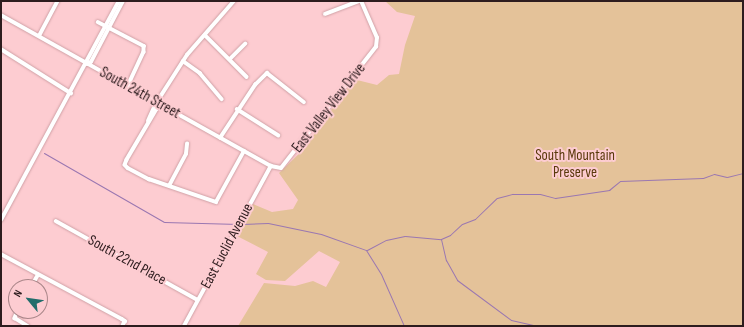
<!DOCTYPE html>
<style>
body{margin:0}
#map{position:relative;width:744px;height:327px;overflow:hidden;background:#fdccd1;font-family:"Sofia Sans Condensed",sans-serif}
div>[style]{position:absolute}
.green>*{inset:0;background:#e4c299}
.stream>*{height:1px;margin:-0.5px;padding:0 0.5px;transform-origin:0.5px;border-radius:0.5px;background:#9a77b1}
.roads{filter:drop-shadow(0 0 1px #d0a1a6) drop-shadow(0 0 1px #d0a1a6)}
.minor>*{height:3.5px;margin:-1.75px;padding:0 1.75px;transform-origin:1.75px;border-radius:1.75px;background:#fff}
span{translate:-50% -50%;white-space:nowrap;text-align:center;line-height:1.15;-webkit-text-stroke:4px #fdccd1;paint-order:stroke}
.street-label{font-size:15px;color:#2d1c1e}
.park-label{font-size:15px;color:#59390b}
.frame{position:absolute;inset:0;border:2px solid #2d1c1e;pointer-events:none}
.north{position:absolute;left:8px;top:279px;width:40px;height:40px;box-sizing:border-box;background:#fdccd1;border:1px solid #aa8689;border-radius:50%;rotate:299deg;font-size:11px;font-weight:700;line-height:16px;text-align:center;color:#2d1c1e}
.north::after{content:'';display:block;margin:auto;width:14px;height:18px;background:#226d6b;clip-path:polygon(50% 0,100% 100%,50% 72%,0 100%)}
</style>
<div id="map">
<div class="green">
<i style="clip-path:polygon(385px 1px,743px 1px,743px 326px,238px 326px,264px 283px,295px 286px,313px 281px,326px 287px,340px 262px,319px 251px,285px 281px,266px 280px,256px 274px,268px 252px,235px 235px,253px 204px,272px 212px,293px 209px,298px 200px,279px 173px,303px 150px,353px 79px,377px 85px,389px 75px,399px 74px,405px 45px,415px 16px,397px 12px)"></i>
</div>
<div class="stream">
<i style="left:44px;top:153px;width:138px;rotate:29.9deg"></i>
<i style="left:164px;top:222px;width:75px;rotate:1.5deg"></i>
<i style="left:242px;top:224px;width:26px;rotate:-2deg"></i>
<i style="left:268px;top:223px;width:54px;rotate:11.7deg"></i>
<i style="left:321px;top:234px;width:48px;rotate:19.6deg"></i>
<i style="left:366px;top:250px;width:28px;rotate:58deg"></i>
<i style="left:381px;top:274px;width:57px;rotate:66.1deg"></i>
<i style="left:441px;top:239px;width:10px;rotate:-24deg"></i>
<i style="left:450px;top:235px;width:16px;rotate:-43deg"></i>
<i style="left:462px;top:224px;width:14px;rotate:-21deg"></i>
<i style="left:475px;top:219px;width:30px;rotate:-44deg"></i>
<i style="left:497px;top:198px;width:16px;rotate:-15deg"></i>
<i style="left:512px;top:194px;width:28px"></i>
<i style="left:540px;top:194px;width:16px;rotate:15deg"></i>
<i style="left:555px;top:198px;width:55px;rotate:-8.4deg"></i>
<i style="left:609px;top:190px;width:14px;rotate:-39deg"></i>
<i style="left:620px;top:181px;width:83px;rotate:-2.1deg"></i>
<i style="left:703px;top:178px;width:12px;rotate:-20deg"></i>
<i style="left:714px;top:174px;width:13px;rotate:13deg"></i>
<i style="left:727px;top:177px;width:16px;rotate:-14deg"></i>
<i style="left:367px;top:250px;width:21px;rotate:-28deg"></i>
<i style="left:386px;top:240px;width:19px;rotate:-12deg"></i>
<i style="left:405px;top:236px;width:36px;rotate:5deg"></i>
<i style="left:441px;top:239px;width:22px;rotate:77deg"></i>
<i style="left:446px;top:260px;width:23px;rotate:61deg"></i>
<i style="left:457px;top:280px;width:67px;rotate:36.5deg"></i>
<i style="left:511px;top:320px;width:26px;rotate:13deg"></i>
<i style="left:584px;top:326px;width:22px"></i>
</div>
<div class="roads">
<div class="minor">
<i style="left:325px;top:14px;width:36px;rotate:-21deg"></i>
<i style="left:1px;top:15px;width:309px;rotate:29.2deg"></i>
<i style="left:271px;top:166px;width:10px;rotate:11deg"></i>
<i style="left:281px;top:168px;width:154px;rotate:-51.9deg"></i>
<i style="left:376px;top:47px;width:9px;rotate:-84deg"></i>
<i style="left:377px;top:38px;width:40px;rotate:-113.4deg"></i>
<i style="left:98px;top:22px;width:52px;rotate:27.6deg"></i>
<i style="left:144px;top:46px;width:6px;rotate:90deg"></i>
<i style="left:144px;top:52px;width:38px;rotate:115deg"></i>
<i style="left:205px;top:35px;width:59px;rotate:45deg"></i>
<i style="left:39px;top:36px;width:40px;rotate:-62deg"></i>
<i style="left:1px;top:49px;width:83px;rotate:32.2deg"></i>
<i style="left:231px;top:58px;width:20px;rotate:-45deg"></i>
<i style="left:183px;top:61px;width:21px;rotate:35deg"></i>
<i style="left:200px;top:73px;width:34px;rotate:50deg"></i>
<i style="left:87px;top:64px;width:4px;rotate:-27deg"></i>
<i style="left:91px;top:62px;width:69px;rotate:-62.3deg"></i>
<i style="left:158px;top:103px;width:6px;rotate:99deg"></i>
<i style="left:157px;top:109px;width:59px;rotate:120.5deg"></i>
<i style="left:127px;top:160px;width:5px;rotate:112deg"></i>
<i style="left:125px;top:165px;width:4px;rotate:45deg"></i>
<i style="left:128px;top:168px;width:24px;rotate:28deg"></i>
<i style="left:149px;top:179px;width:71px;rotate:18.9deg"></i>
<i style="left:216px;top:202px;width:58px;rotate:-61.2deg"></i>
<i style="left:237px;top:109px;width:49px;rotate:32.4deg"></i>
<i style="left:148px;top:121px;width:17px;rotate:-66deg"></i>
<i style="left:155px;top:105px;width:59px;rotate:-57.4deg"></i>
<i style="left:187px;top:55px;width:72px;rotate:-49deg"></i>
<i style="left:220px;top:138px;width:64px;rotate:-56.6deg"></i>
<i style="left:255px;top:85px;width:17px;rotate:-45deg"></i>
<i style="left:267px;top:73px;width:47px;rotate:38.1deg"></i>
<i style="left:169px;top:186px;width:36px;rotate:-62deg"></i>
<i style="left:186px;top:154px;width:10px;rotate:-84deg"></i>
<i style="left:1px;top:220px;width:249px;rotate:-61.7deg"></i>
<i style="left:56px;top:221px;width:162px;rotate:29.1deg"></i>
<i style="left:1px;top:254px;width:137px;rotate:28.2deg"></i>
<i style="left:122px;top:319px;width:4px;rotate:34deg"></i>
<i style="left:125px;top:321px;width:5px;rotate:112deg"></i>
<i style="left:31px;top:287px;width:14px;rotate:-60deg"></i>
<i style="left:18px;top:311px;width:8px;rotate:113deg"></i>
<i style="left:15px;top:318px;width:15px;rotate:32deg"></i>
<i style="left:184px;top:326px;width:182px;rotate:-61.5deg"></i>
</div>
</div>
<div class="street-label">
<span style="left:140px;top:93px;rotate:29deg">South 24th Street</span>
<span style="left:329px;top:108px;rotate:-52deg">East Valley View Drive</span>
<span style="left:227px;top:246px;rotate:-62deg">East Euclid Avenue</span>
<span style="left:127px;top:260px;rotate:29deg">South 22nd Place</span>
</div>
<div class="park-label">
<span style="left:575px;top:164px">South Mountain<br>Preserve</span>
</div>
<div class="frame"></div>
<div class="north">N</div>
</div>
